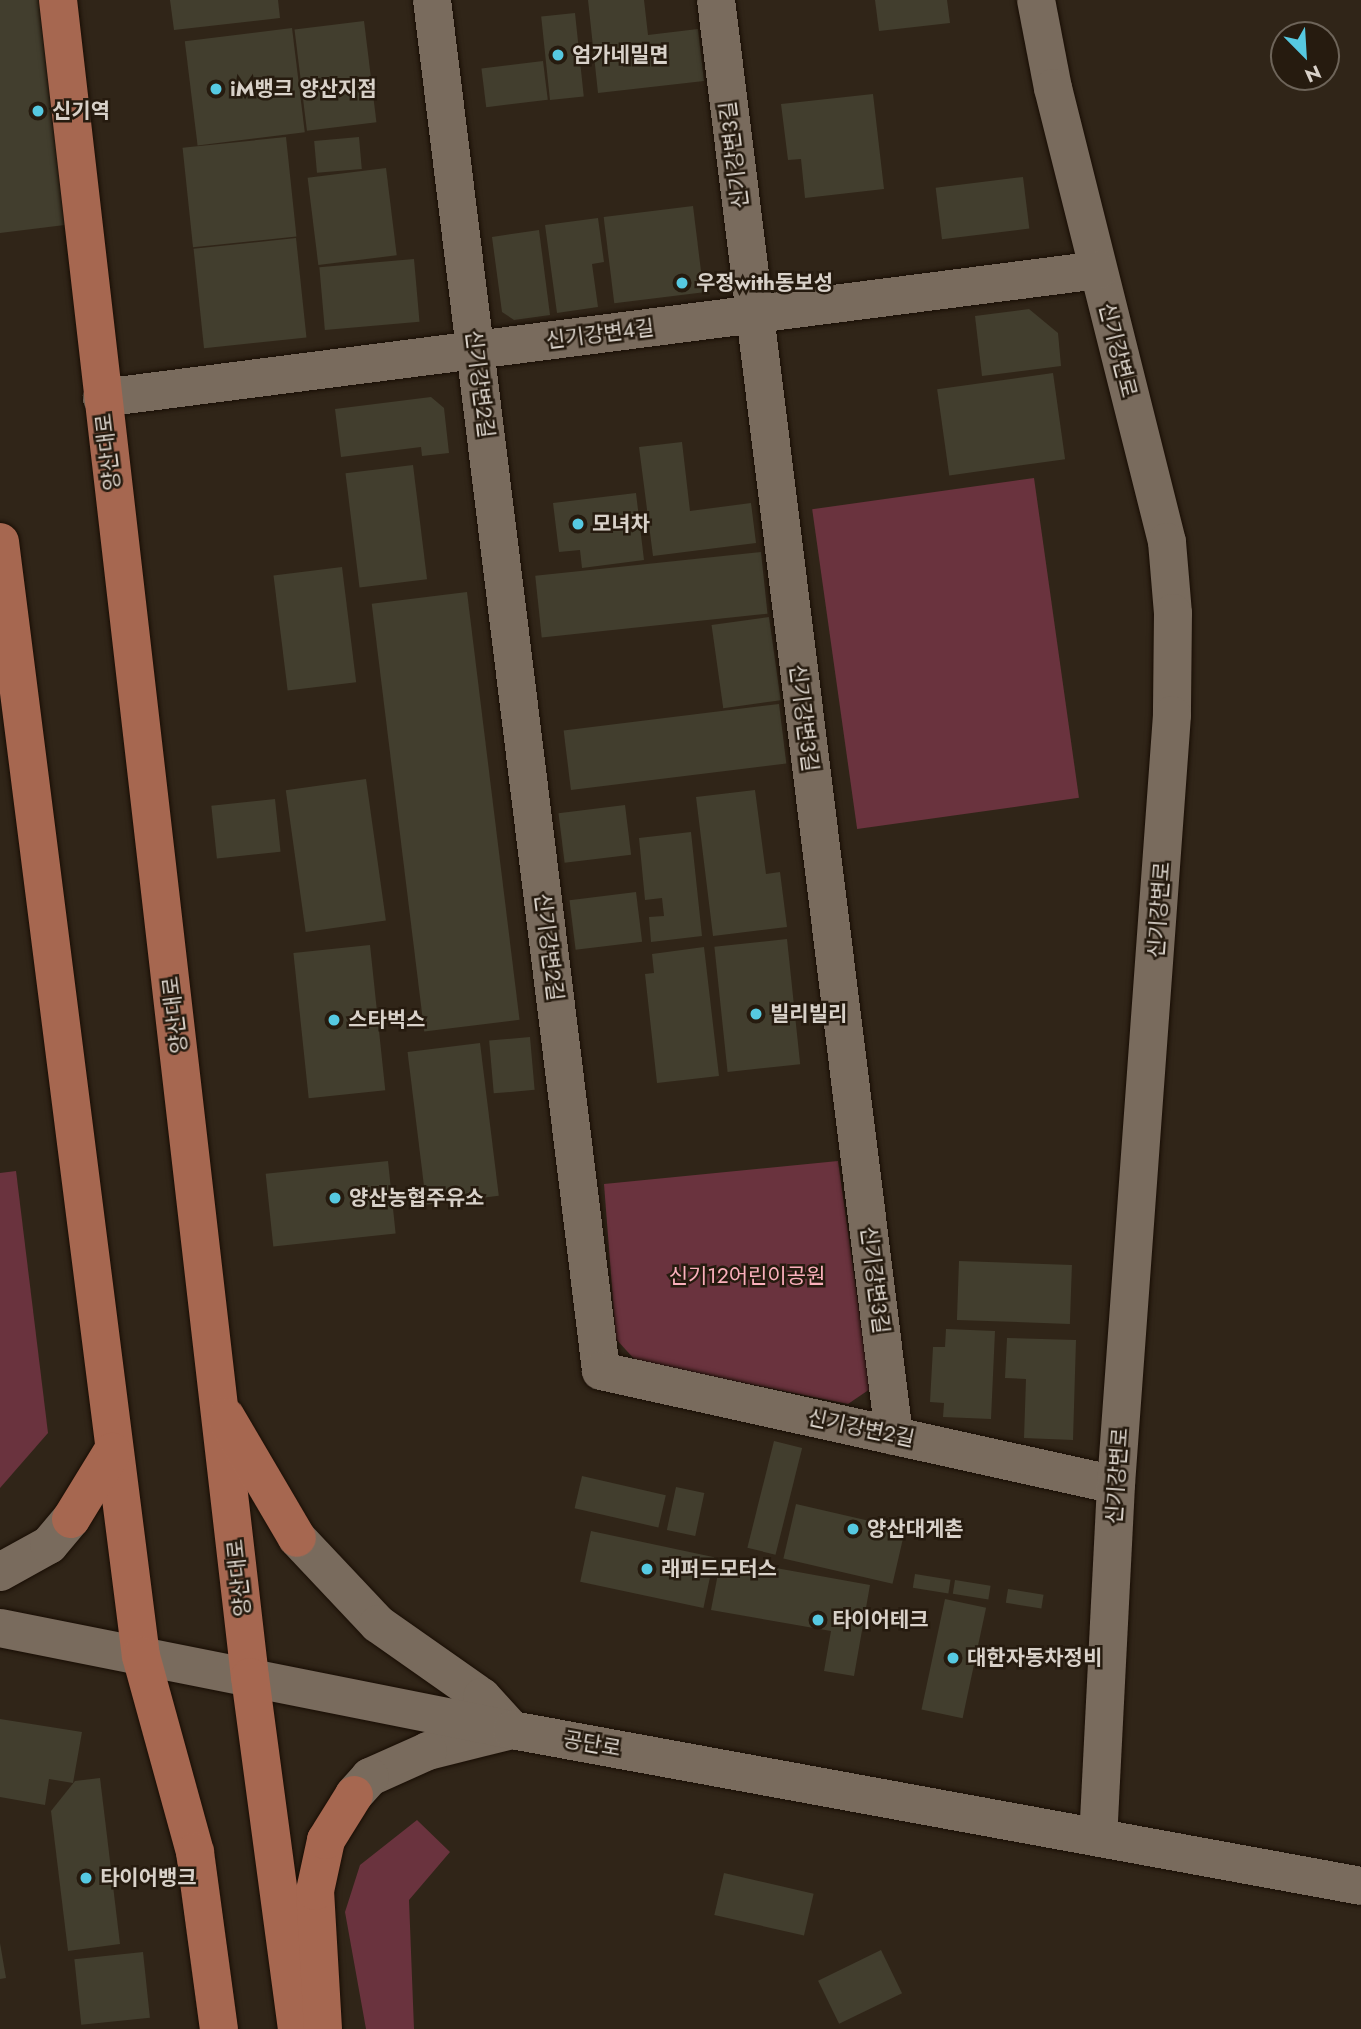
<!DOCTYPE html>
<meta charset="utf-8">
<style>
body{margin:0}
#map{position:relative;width:1361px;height:2029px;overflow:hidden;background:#302518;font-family:Jost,"Noto Sans KR",sans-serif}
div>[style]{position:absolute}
.green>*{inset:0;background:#6a333e;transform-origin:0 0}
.building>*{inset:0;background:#423e2e;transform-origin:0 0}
.roads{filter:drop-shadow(0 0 2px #180d04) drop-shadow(0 0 2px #180d04)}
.street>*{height:38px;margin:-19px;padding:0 19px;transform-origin:19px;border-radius:19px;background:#796b5d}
.secondary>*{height:38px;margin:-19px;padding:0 19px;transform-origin:19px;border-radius:19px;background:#796b5d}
.primary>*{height:38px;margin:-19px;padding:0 19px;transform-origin:19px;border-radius:19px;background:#a66750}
.dots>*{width:19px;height:19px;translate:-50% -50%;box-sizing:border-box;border:4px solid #261b0f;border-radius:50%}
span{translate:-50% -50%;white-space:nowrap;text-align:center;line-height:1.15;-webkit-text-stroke:5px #261b0f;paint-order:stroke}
.poi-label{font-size:21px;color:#d8d1c9;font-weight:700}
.left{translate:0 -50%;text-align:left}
.street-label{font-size:21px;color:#d8d1c9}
.park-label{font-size:21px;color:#fbb0bc}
.north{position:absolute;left:1270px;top:21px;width:70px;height:70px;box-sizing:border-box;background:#261b0f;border:2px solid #6d6459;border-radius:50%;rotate:156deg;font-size:19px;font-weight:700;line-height:28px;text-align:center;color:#d8d1c9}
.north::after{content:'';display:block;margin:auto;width:24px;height:32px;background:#56c9e1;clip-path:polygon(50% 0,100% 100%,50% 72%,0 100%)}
</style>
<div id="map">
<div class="green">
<i style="left:1034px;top:478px;width:323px;height:224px;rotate:82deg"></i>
<i style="clip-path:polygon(838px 1161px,870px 1389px,848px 1404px,636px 1361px,616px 1339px,604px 1184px)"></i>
<i style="clip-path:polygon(16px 1171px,48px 1433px,0 1488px,0 1173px)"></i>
<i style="clip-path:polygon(417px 1820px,450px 1852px,409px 1900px,414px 2029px,366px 2029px,345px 1912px,360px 1865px)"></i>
</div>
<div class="building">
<i style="clip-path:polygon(0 0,62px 0,89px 222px,0 233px)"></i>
<i style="clip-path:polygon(170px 0,278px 0,280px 18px,174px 30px)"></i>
<i style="clip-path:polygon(588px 0,644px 0,648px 35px,698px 29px,704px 81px,598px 93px)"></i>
<i style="clip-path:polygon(875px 0,947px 0,950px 23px,879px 31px)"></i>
<i style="left:575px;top:13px;width:84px;height:34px;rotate:84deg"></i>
<i style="left:364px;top:21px;width:102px;height:70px;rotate:83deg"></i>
<i style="left:292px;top:28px;width:105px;height:108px;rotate:83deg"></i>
<i style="left:543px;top:61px;width:39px;height:62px;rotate:83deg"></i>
<i style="clip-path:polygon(873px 94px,884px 189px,805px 198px,801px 159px,788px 160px,781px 104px)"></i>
<i style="left:286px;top:137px;width:100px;height:104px;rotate:84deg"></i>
<i style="left:359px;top:137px;width:32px;height:45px;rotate:85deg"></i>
<i style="left:386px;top:168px;width:88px;height:79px;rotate:83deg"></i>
<i style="left:1023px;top:177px;width:52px;height:88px;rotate:83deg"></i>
<i style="left:693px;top:206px;width:87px;height:90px;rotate:83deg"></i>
<i style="clip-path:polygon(598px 218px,604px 262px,592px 264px,598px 307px,557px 313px,545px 225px)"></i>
<i style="clip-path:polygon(539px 230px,550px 315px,514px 320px,502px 312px,492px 237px)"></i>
<i style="left:296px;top:238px;width:100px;height:103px;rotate:84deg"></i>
<i style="left:414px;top:259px;width:63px;height:95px;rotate:85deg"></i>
<i style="clip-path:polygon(1029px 309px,1058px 333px,1061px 366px,982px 376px,975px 316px)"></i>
<i style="left:1053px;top:373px;width:87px;height:117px;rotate:82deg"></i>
<i style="clip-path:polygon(431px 397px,444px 408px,449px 453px,422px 456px,421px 447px,341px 457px,335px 409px)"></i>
<i style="clip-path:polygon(682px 442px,690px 511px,751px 503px,756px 543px,653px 556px,639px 447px)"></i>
<i style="left:413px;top:465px;width:115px;height:68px;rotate:83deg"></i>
<i style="clip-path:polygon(636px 493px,644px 560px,582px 568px,580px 550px,559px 552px,553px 503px)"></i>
<i style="left:761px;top:552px;width:62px;height:227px;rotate:84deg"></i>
<i style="left:342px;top:567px;width:116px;height:69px;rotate:83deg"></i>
<i style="left:467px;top:592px;width:431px;height:96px;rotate:83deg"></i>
<i style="left:769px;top:617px;width:84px;height:58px;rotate:82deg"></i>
<i style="left:779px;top:704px;width:60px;height:217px;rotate:83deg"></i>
<i style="left:366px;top:779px;width:143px;height:81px;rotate:82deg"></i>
<i style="clip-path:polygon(755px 790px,766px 874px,780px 872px,787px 927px,713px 936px,696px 797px)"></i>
<i style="left:275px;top:799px;width:53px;height:64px;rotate:84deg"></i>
<i style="left:625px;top:805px;width:50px;height:67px;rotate:83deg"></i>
<i style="clip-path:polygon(691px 832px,702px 936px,651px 942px,649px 917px,664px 916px,662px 898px,645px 900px,639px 838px)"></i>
<i style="left:636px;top:892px;width:50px;height:67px;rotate:83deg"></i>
<i style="left:787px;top:939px;width:126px;height:73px;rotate:84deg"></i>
<i style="left:370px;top:945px;width:146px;height:77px;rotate:84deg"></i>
<i style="clip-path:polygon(704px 947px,719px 1076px,657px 1083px,645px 974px,654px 973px,652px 954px)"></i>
<i style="left:530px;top:1037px;width:53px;height:41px;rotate:85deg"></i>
<i style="left:480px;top:1043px;width:154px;height:73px;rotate:83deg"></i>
<i style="left:388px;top:1161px;width:73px;height:123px;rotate:84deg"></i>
<i style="left:959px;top:1261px;width:113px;height:59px;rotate:2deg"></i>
<i style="clip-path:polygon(946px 1329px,995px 1331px,991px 1419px,943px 1417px,944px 1403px,930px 1402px,933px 1347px,945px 1347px)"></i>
<i style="clip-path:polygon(1007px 1338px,1076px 1340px,1073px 1440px,1024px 1438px,1026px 1379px,1005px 1378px)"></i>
<i style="left:774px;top:1441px;width:29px;height:110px;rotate:14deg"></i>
<i style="left:582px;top:1476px;width:86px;height:33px;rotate:13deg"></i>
<i style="left:676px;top:1487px;width:29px;height:44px;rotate:12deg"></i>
<i style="left:796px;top:1504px;width:112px;height:56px;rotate:13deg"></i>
<i style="left:591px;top:1531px;width:126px;height:52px;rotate:12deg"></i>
<i style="clip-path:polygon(721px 1558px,870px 1585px,854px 1676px,824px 1671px,831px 1631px,711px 1610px)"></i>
<i style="left:915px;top:1574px;width:36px;height:14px;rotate:9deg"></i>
<i style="left:955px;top:1580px;width:36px;height:14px;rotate:9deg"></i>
<i style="left:1008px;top:1589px;width:36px;height:14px;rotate:9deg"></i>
<i style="left:945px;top:1599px;width:42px;height:113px;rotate:12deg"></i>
<i style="clip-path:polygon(0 1719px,82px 1732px,73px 1783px,49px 1779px,45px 1805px,0 1797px)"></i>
<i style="clip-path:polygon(100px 1778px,120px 1944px,68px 1951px,51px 1811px,75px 1781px)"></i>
<i style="left:724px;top:1873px;width:92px;height:43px;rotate:13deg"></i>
<i style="clip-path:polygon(0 1943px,6px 1978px,0 1979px)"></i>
<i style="left:881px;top:1950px;width:48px;height:70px;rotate:64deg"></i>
<i style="left:143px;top:1952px;width:66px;height:69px;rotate:84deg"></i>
</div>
<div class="roads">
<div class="street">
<i style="left:432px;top:0;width:1381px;rotate:82.97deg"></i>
<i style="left:601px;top:1371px;width:527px;rotate:12.48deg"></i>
<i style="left:716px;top:0;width:1447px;rotate:82.93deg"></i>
<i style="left:1036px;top:0;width:90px;rotate:79.1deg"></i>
<i style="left:1053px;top:88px;width:468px;rotate:75.9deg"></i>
<i style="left:1167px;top:542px;width:71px;rotate:85.2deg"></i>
<i style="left:1173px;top:613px;width:102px;rotate:90.6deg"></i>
<i style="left:1172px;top:715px;width:772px;rotate:94.16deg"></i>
<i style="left:1116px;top:1485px;width:350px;rotate:92.9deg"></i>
<i style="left:102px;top:398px;width:1004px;rotate:-7.32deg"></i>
</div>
<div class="secondary">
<i style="left:297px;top:1538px;width:118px;rotate:46.7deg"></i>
<i style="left:378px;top:1624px;width:127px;rotate:35.1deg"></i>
<i style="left:482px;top:1697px;width:45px;rotate:47.7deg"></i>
<i style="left:512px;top:1730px;width:87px;rotate:166deg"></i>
<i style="left:428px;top:1751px;width:64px;rotate:155.9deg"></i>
<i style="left:370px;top:1777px;width:24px;rotate:132deg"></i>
<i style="left:0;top:1572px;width:56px;rotate:-28.9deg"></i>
<i style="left:49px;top:1545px;width:34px;rotate:-50deg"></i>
<i style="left:0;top:1628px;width:522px;rotate:11.27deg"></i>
<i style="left:512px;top:1730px;width:863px;rotate:10.41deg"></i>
</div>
<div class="primary">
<i style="left:58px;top:0;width:1688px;rotate:83.47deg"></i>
<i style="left:250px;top:1677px;width:355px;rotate:82.4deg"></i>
<i style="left:0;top:542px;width:1123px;rotate:82.79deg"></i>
<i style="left:141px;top:1656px;width:203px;rotate:74.6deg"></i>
<i style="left:195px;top:1852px;width:179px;rotate:82.3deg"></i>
<i style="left:226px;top:1417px;width:140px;rotate:59.6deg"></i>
<i style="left:71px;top:1519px;width:79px;rotate:-58.5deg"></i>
<i style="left:323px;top:2029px;width:138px;rotate:-93.3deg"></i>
<i style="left:315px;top:1891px;width:52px;rotate:-77.8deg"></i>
<i style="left:326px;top:1840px;width:53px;rotate:-58.1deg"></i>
</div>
</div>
<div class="dots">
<i style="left:558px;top:55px;background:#56c9e1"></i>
<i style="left:216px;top:89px;background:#56c9e1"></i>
<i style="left:38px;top:111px;background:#56c9e1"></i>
<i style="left:682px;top:283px;background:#56c9e1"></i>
<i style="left:578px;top:524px;background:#56c9e1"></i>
<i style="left:756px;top:1014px;background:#56c9e1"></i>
<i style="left:334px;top:1020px;background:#56c9e1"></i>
<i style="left:335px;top:1198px;background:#56c9e1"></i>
<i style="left:853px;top:1529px;background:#56c9e1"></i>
<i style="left:647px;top:1569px;background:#56c9e1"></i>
<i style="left:818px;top:1620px;background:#56c9e1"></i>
<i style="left:953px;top:1658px;background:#56c9e1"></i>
<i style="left:86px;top:1878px;background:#56c9e1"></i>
</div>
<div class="poi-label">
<span class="left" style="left:572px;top:55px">엄가네밀면</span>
<span class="left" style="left:230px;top:89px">iM뱅크 양산지점</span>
<span class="left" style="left:52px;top:111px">신기역</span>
<span class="left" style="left:696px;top:283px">우정with동보성</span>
<span class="left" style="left:592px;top:524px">모녀차</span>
<span class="left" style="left:770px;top:1014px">빌리빌리</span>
<span class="left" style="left:348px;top:1020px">스타벅스</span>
<span class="left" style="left:349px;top:1198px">양산농협주유소</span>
<span class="left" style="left:867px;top:1529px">양산대게촌</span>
<span class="left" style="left:661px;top:1569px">래퍼드모터스</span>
<span class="left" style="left:832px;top:1620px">타이어테크</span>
<span class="left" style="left:967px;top:1658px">대한자동차정비</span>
<span class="left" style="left:100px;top:1878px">타이어뱅크</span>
</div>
<div class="street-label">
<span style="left:734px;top:155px;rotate:-97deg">신기강변3길</span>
<span style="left:600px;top:334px;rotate:-7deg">신기강변4길</span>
<span style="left:1118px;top:350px;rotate:76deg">신기강변로</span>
<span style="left:480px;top:384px;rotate:83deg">신기강변2길</span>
<span style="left:108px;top:452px;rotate:-97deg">양산대로</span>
<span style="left:804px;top:718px;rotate:83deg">신기강변3길</span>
<span style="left:1159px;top:910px;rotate:-86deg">신기강변로</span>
<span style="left:549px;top:947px;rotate:83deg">신기강변2길</span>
<span style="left:175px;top:1015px;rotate:-97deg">양산대로</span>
<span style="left:875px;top:1280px;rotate:83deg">신기강변3길</span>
<span style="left:861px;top:1428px;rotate:12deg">신기강변2길</span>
<span style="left:1117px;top:1476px;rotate:-86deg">신기강변로</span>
<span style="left:239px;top:1578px;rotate:-96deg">양산대로</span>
<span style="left:592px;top:1744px;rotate:10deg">공단로</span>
</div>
<div class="park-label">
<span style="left:747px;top:1276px">신기12어린이공원</span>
</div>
<div class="north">N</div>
</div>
